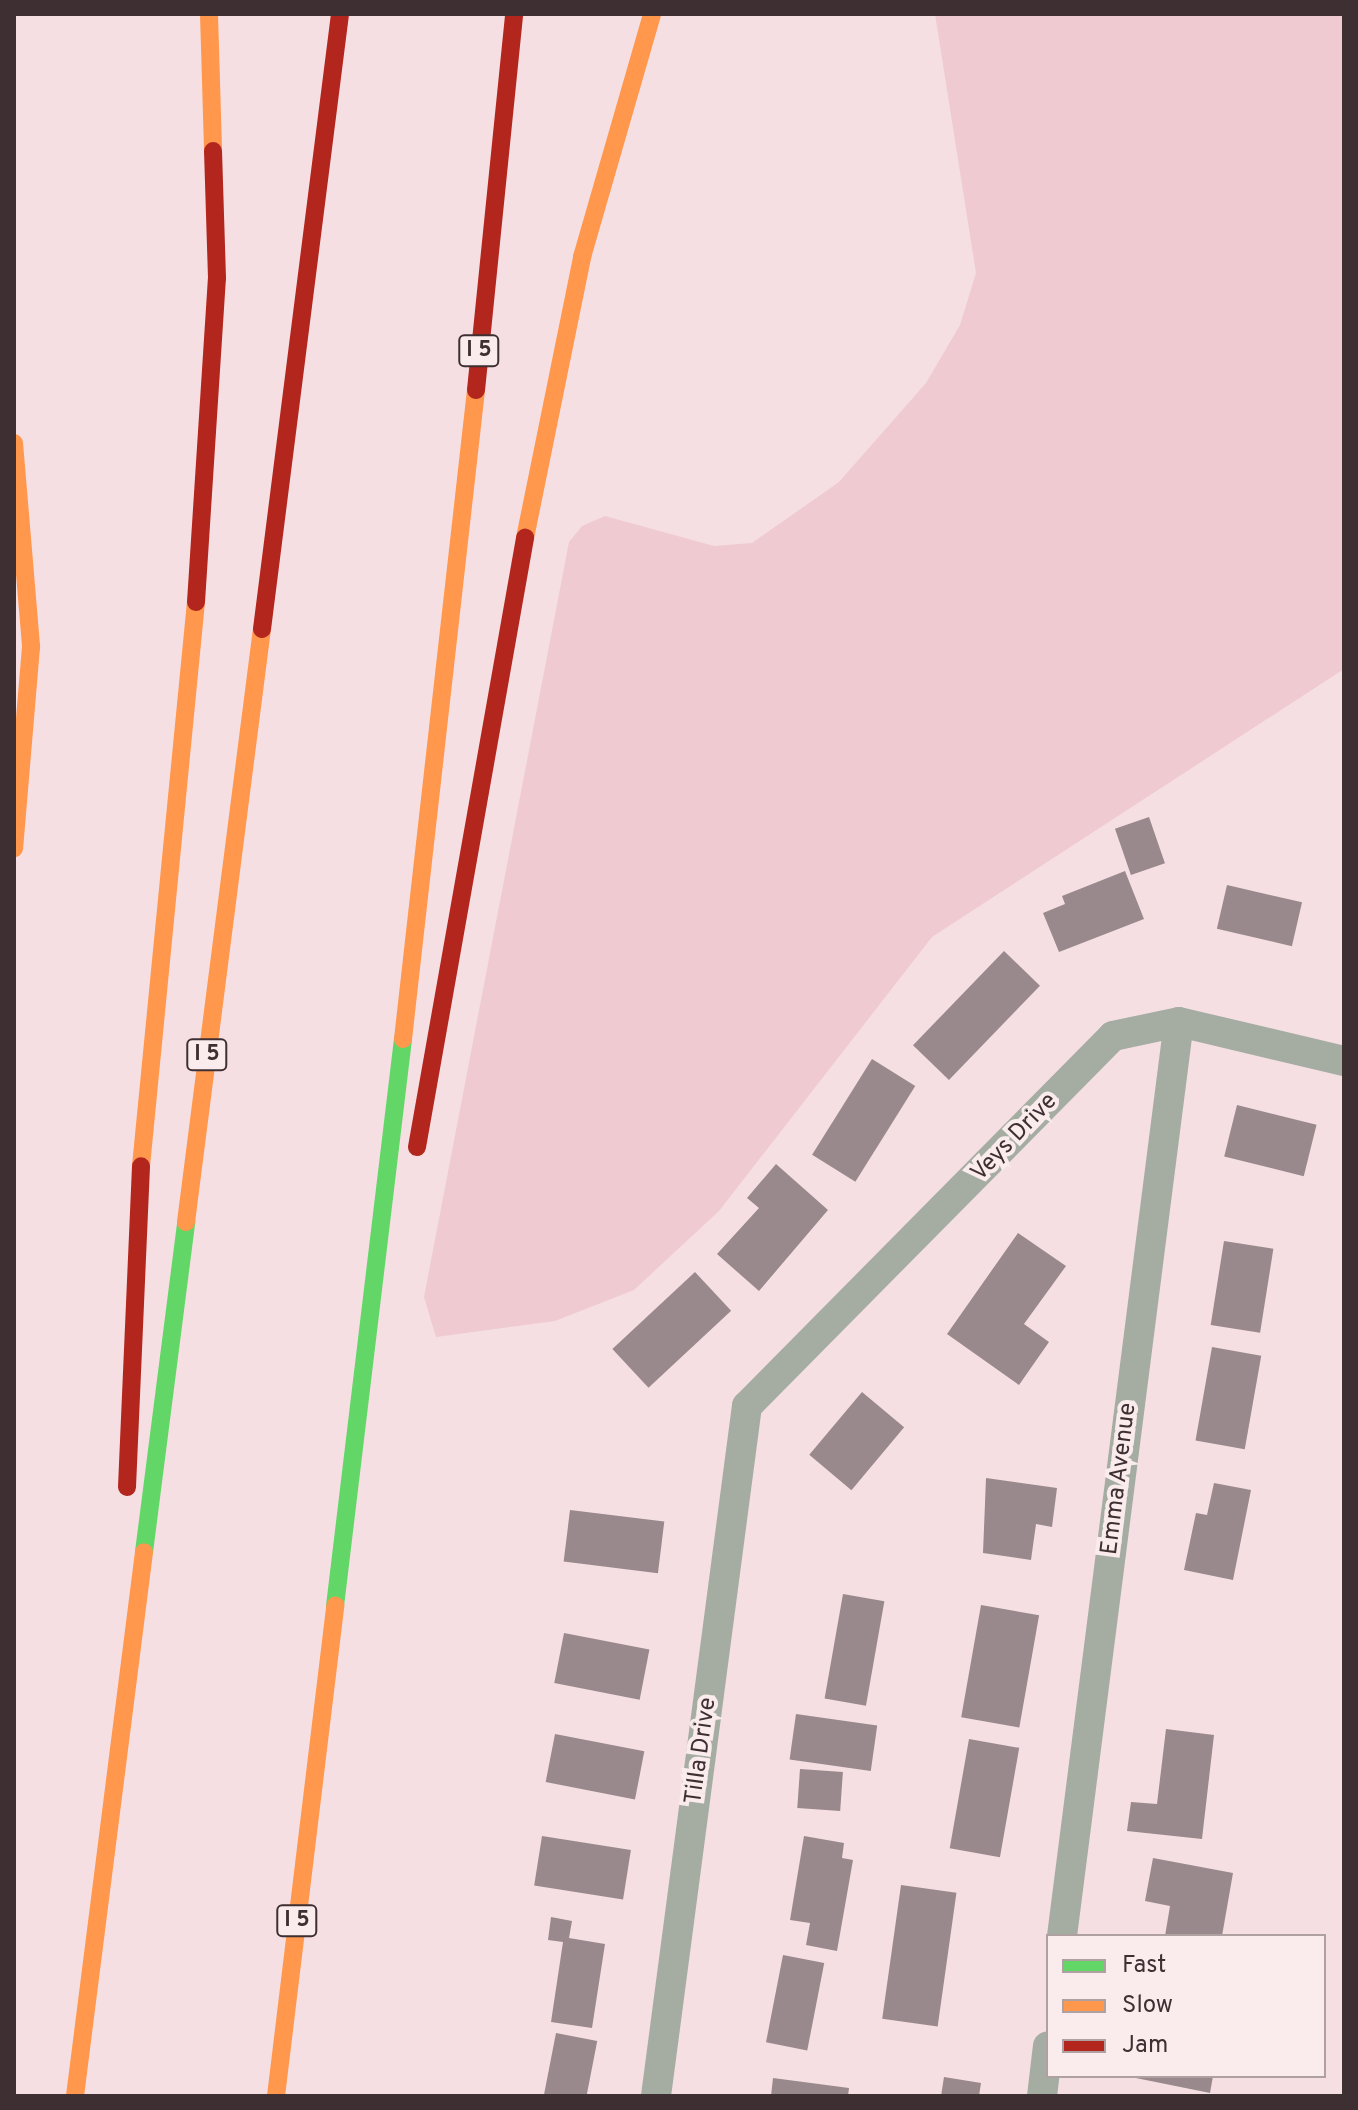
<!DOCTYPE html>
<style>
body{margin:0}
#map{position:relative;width:1358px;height:2110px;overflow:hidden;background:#f5dfe3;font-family:Overpass,sans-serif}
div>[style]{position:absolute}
.green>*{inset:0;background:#efcad1}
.building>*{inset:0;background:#99898c;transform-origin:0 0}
.street>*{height:30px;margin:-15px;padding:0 15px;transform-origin:15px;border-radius:15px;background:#a5ada2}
.fast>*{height:18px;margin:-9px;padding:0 9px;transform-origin:9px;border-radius:9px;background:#63d668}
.slow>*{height:18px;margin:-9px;padding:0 9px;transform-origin:9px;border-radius:9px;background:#ff974d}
.jam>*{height:18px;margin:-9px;padding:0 9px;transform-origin:9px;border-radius:9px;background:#b3261e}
span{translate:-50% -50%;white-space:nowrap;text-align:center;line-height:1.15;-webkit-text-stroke:8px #faebed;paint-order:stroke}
.shield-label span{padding:2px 6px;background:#faebed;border:2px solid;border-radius:6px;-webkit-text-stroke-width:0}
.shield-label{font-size:22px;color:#3e2f32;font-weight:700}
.street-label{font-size:24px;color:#3e2f32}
.frame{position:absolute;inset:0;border:16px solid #3e2f32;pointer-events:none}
.legend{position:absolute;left:1046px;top:1934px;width:280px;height:144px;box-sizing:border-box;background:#faebed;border:2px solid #afa0a2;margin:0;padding:10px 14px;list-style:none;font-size:24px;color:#3e2f32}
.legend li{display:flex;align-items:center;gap:16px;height:40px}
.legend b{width:40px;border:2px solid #afa0a2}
</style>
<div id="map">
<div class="green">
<i style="clip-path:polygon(935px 14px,1344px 14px,1344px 669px,932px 937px,719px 1211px,634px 1290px,555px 1321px,436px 1337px,424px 1297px,569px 542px,582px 526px,605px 516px,714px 546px,752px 543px,839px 482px,926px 383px,960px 325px,976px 273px)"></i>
</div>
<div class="building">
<i style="left:1149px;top:817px;width:49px;height:36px;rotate:71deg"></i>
<i style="clip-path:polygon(1125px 871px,1144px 919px,1059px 952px,1043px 913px,1065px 904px,1062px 896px)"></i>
<i style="left:1227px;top:885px;width:77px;height:45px;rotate:13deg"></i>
<i style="left:1004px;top:951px;width:50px;height:131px;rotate:44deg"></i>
<i style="left:872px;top:1059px;width:51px;height:113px;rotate:32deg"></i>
<i style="left:1237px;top:1105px;width:82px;height:53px;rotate:14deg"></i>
<i style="clip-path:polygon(776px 1164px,828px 1210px,759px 1291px,717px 1254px,759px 1208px,747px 1198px)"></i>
<i style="clip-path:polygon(1018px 1233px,1066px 1266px,1024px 1324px,1049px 1342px,1019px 1385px,947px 1334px)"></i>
<i style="left:1224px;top:1241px;width:50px;height:85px;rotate:9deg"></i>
<i style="left:695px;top:1272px;width:53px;height:113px;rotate:47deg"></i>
<i style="left:1212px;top:1347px;width:50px;height:95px;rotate:10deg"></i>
<i style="left:862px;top:1392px;width:55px;height:82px;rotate:40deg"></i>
<i style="clip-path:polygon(986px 1478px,1057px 1488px,1052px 1527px,1036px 1524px,1031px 1560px,983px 1553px)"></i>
<i style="clip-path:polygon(1214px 1483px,1251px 1490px,1233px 1580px,1184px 1570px,1196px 1513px,1207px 1515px)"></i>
<i style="left:570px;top:1510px;width:95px;height:52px;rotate:7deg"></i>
<i style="left:843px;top:1594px;width:42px;height:106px;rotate:10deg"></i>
<i style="left:981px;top:1605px;width:59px;height:114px;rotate:10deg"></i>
<i style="left:564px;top:1633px;width:87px;height:51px;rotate:11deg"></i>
<i style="left:796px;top:1714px;width:82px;height:46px;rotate:8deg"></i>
<i style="clip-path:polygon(1166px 1729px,1214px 1735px,1202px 1839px,1127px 1831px,1131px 1802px,1157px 1804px)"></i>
<i style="left:555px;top:1734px;width:91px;height:49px;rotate:11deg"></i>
<i style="left:969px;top:1739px;width:51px;height:111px;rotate:10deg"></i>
<i style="left:800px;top:1769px;width:43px;height:39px;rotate:4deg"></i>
<i style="left:542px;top:1836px;width:90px;height:50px;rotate:9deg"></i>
<i style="clip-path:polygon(804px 1836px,844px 1843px,842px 1858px,853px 1860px,837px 1951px,806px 1945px,810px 1923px,790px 1920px)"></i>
<i style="clip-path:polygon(1153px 1858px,1233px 1873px,1222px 1936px,1165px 1936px,1170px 1906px,1145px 1901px)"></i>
<i style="left:901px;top:1885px;width:56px;height:135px;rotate:8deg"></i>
<i style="clip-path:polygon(551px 1917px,572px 1921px,569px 1938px,605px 1944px,592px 2028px,551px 2022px,563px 1942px,548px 1940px)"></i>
<i style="left:783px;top:1955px;width:42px;height:89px;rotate:11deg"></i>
<i style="left:556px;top:2033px;width:42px;height:64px;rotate:11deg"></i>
<i style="clip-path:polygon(1126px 2076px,1213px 2076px,1210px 2093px)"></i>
<i style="clip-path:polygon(944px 2077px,981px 2083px,979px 2096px,941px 2096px)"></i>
<i style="clip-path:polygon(773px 2078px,849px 2088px,848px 2096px,771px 2096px)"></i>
</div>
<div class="street">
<i style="left:1062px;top:1936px;width:921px;rotate:-82.71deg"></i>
<i style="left:656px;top:2096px;width:696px;rotate:-82.49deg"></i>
<i style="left:747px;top:1406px;width:520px;rotate:-45.31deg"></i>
<i style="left:1113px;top:1036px;width:67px;rotate:-12deg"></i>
<i style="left:1179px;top:1022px;width:170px;rotate:13.3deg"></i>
<i style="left:1042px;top:2096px;width:50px;rotate:-83.2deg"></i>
</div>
<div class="fast">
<i style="left:144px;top:1552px;width:333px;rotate:-82.7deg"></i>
<i style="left:335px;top:1606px;width:571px;rotate:-83.16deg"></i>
</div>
<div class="slow">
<i style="left:209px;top:14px;width:137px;rotate:88.3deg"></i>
<i style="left:14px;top:443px;width:205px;rotate:85.2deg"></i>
<i style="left:31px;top:647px;width:202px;rotate:94.8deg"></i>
<i style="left:525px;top:538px;width:287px;rotate:-78.5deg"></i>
<i style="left:582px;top:257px;width:253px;rotate:-73.9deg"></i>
<i style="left:403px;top:1039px;width:653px;rotate:-83.58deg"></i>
<i style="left:141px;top:1166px;width:567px;rotate:-84.43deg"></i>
<i style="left:186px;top:1222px;width:598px;rotate:-82.7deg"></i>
<i style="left:75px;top:2096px;width:548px;rotate:-82.77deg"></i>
<i style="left:276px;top:2096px;width:494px;rotate:-83.1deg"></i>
</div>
<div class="jam">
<i style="left:476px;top:390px;width:378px;rotate:-84.2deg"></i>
<i style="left:196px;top:602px;width:325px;rotate:-86.3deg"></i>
<i style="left:217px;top:278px;width:127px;rotate:-91.8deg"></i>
<i style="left:262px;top:629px;width:620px;rotate:-82.77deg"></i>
<i style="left:417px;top:1147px;width:619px;rotate:-79.94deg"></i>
<i style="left:127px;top:1487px;width:321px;rotate:-87.5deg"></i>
</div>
<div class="shield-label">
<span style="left:479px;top:351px">I 5</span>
<span style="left:207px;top:1055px">I 5</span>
<span style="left:297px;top:1921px">I 5</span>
</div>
<div class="street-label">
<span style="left:1015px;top:1138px;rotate:-46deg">Veys Drive</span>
<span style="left:1120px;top:1479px;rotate:-83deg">Emma Avenue</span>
<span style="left:702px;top:1751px;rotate:-82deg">Tilla Drive</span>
</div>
<div class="frame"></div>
<ul class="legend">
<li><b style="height:10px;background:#63d668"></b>Fast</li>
<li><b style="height:10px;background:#ff974d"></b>Slow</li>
<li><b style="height:10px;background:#b3261e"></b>Jam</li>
</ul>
</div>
